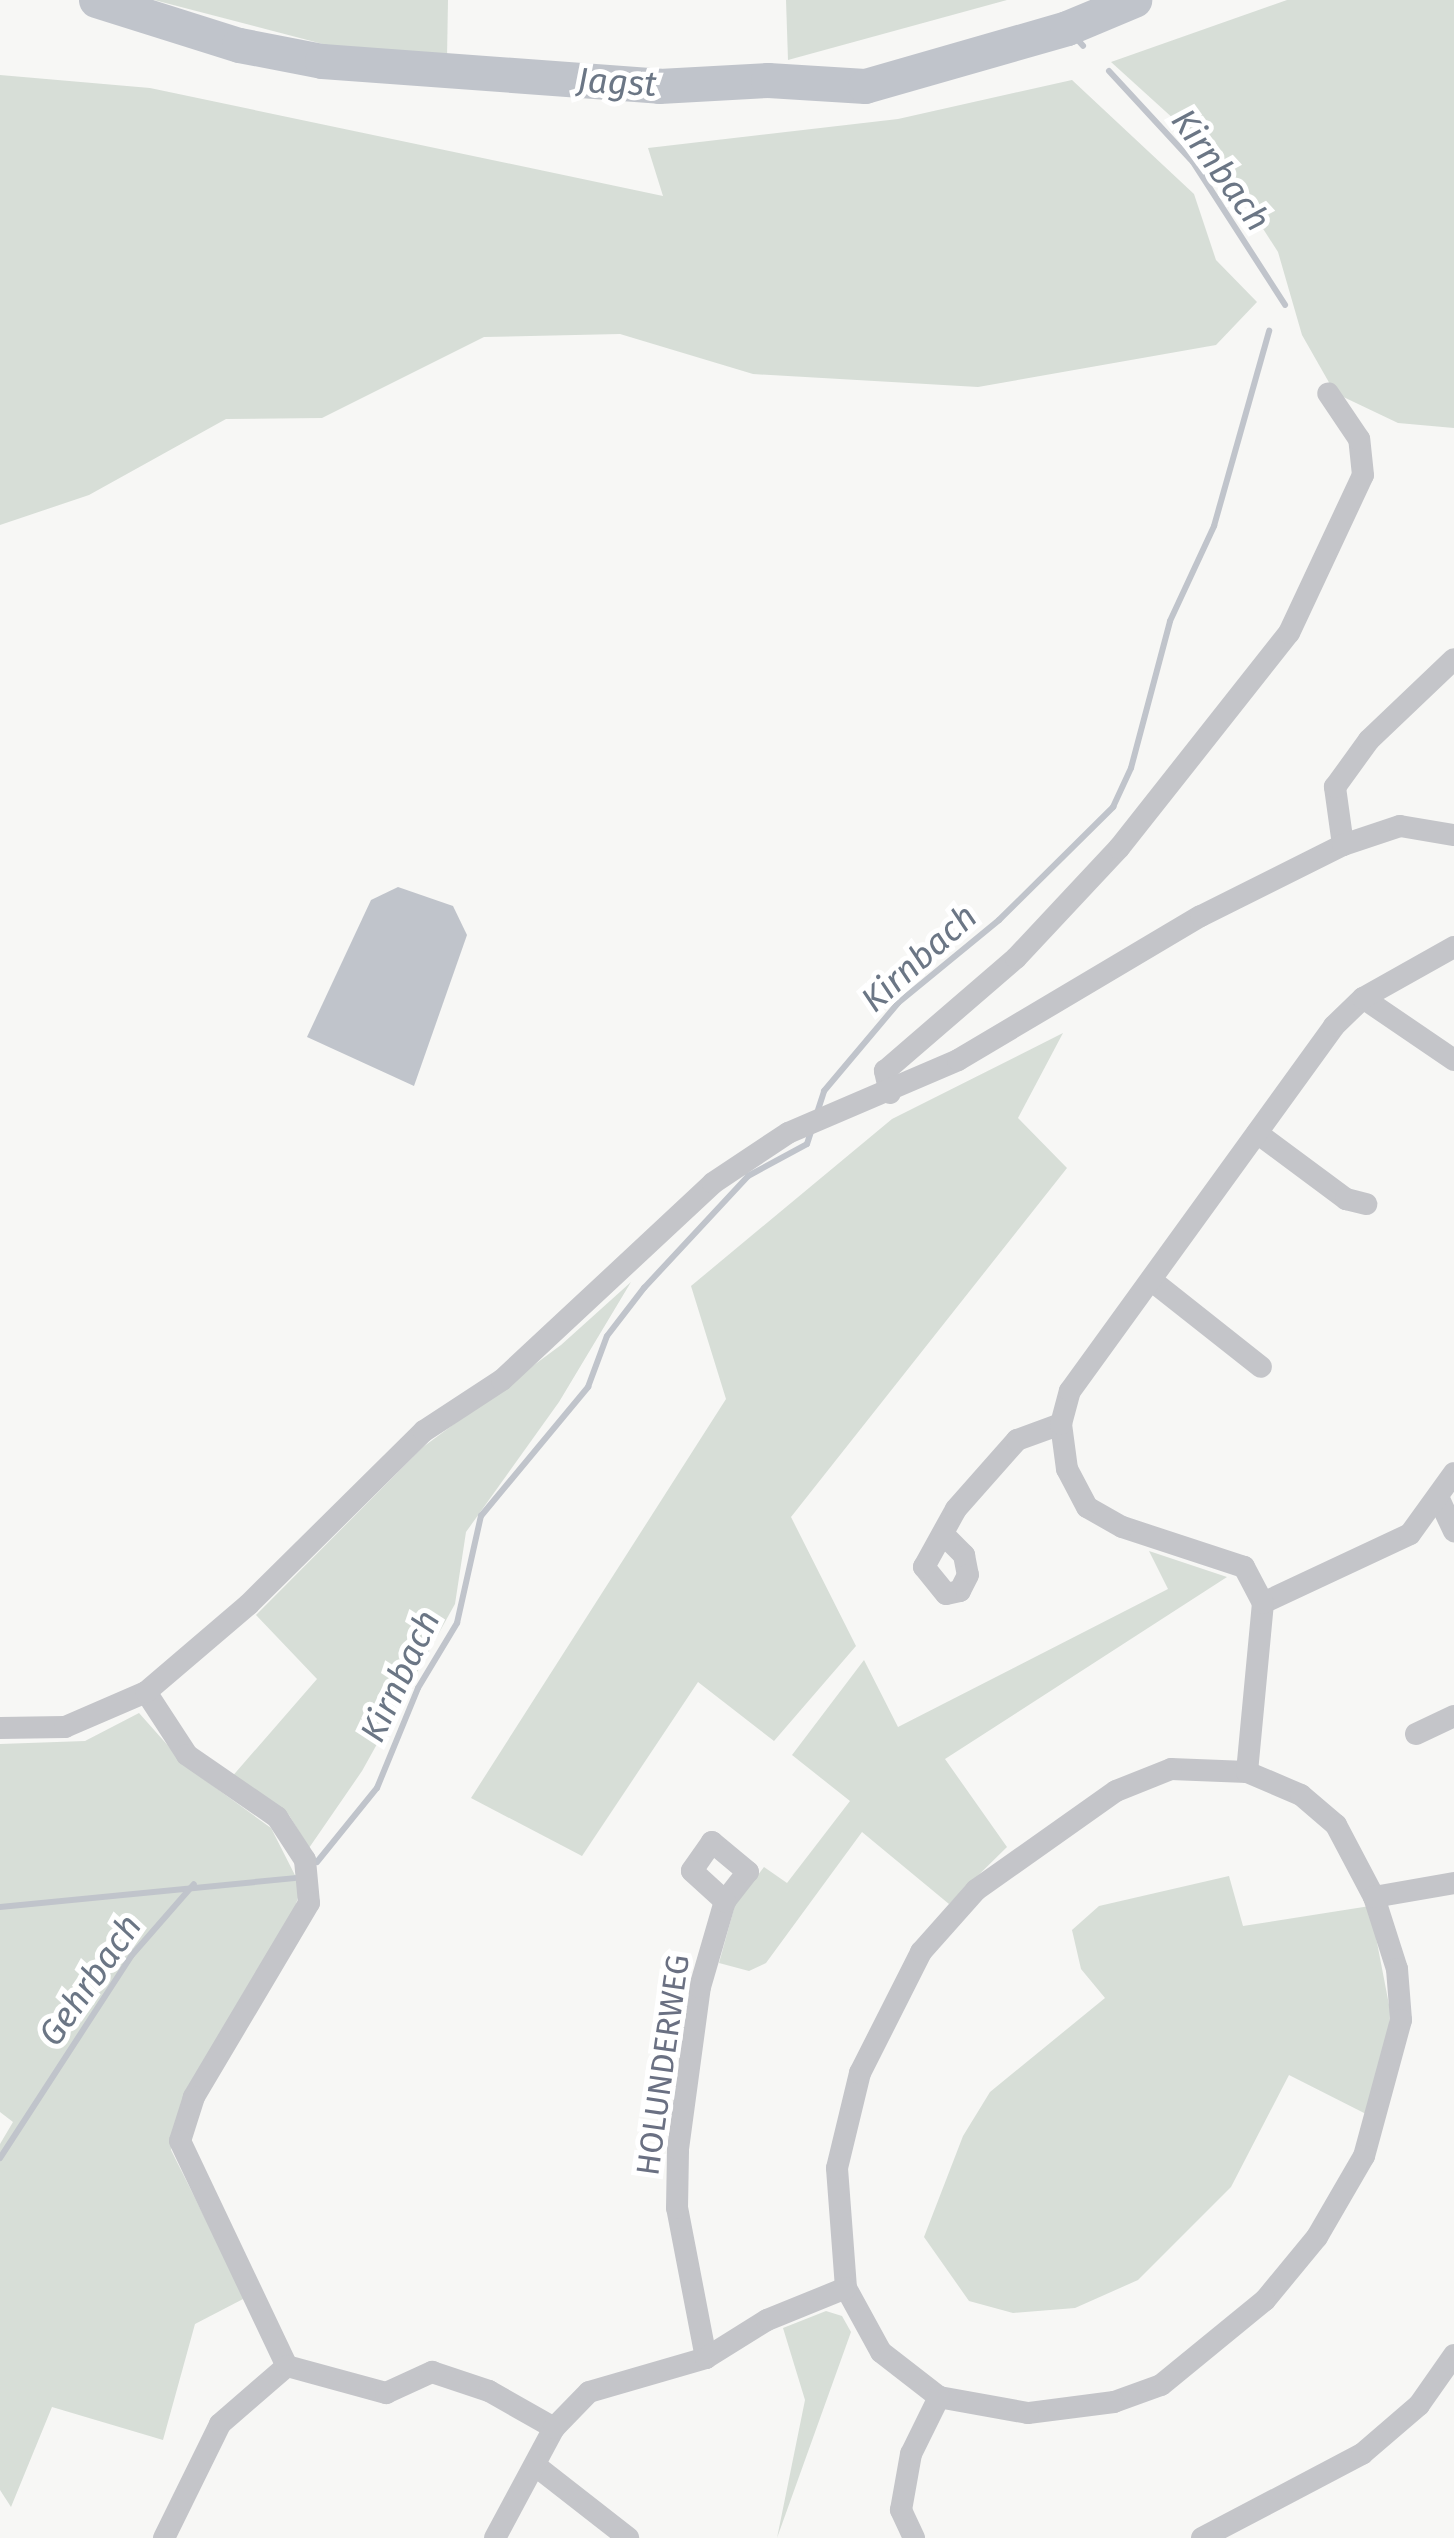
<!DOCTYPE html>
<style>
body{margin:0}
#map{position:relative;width:1454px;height:2538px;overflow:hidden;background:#f7f7f5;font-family:"Fira Sans",sans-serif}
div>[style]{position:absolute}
.green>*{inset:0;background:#d7ded7}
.water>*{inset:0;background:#c0c4cb}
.stream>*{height:6px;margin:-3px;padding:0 3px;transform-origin:3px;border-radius:3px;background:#c0c4cb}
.river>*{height:35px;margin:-17.5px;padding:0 17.5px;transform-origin:17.5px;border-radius:17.5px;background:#c0c4cb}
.minor>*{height:22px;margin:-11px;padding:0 11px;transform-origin:11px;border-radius:11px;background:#c4c5c9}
span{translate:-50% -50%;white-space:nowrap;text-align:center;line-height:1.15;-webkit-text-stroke:10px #fff;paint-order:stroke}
.street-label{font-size:32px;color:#6a7082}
.water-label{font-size:35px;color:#6b7685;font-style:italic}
</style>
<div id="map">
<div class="green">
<i style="clip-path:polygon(154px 0,448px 0,447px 58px,338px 48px)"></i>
<i style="clip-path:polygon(786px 0,1007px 0,788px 60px)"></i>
<i style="clip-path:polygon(1287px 0,1454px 0,1454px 428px,1398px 423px,1335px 393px,1302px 335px,1278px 252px,1219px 160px,1111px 62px)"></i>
<i style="clip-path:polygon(0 75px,150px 88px,663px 196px,648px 148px,898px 119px,1072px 80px,1194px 194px,1216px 260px,1257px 302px,1216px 345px,978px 387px,753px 374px,620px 334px,484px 337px,322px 418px,226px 419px,89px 495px,0 525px)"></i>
<i style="clip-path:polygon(1063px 1033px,1018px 1118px,1067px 1168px,791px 1517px,856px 1646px,774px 1741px,698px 1682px,582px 1856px,471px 1798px,726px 1399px,691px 1286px,892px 1119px)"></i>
<i style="clip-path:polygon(631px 1282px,559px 1402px,466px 1532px,455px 1604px,362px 1771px,309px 1848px,289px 1815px,230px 1779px,317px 1679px,256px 1615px,423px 1447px,561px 1345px)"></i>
<i style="clip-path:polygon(1149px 1551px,1227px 1577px,945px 1759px,1007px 1847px,949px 1904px,862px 1832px,766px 1963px,749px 1971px,719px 1963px,735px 1905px,764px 1867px,787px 1883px,850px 1801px,792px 1755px,864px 1660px,898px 1727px,1168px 1589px)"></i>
<i style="clip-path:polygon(139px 1713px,187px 1767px,271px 1828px,301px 1887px,292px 1918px,181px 2107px,171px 2150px,245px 2298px,195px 2324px,163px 2440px,52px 2407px,11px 2507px,0 2490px,0 2144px,13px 2122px,0 2112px,0 1744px,85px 1741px)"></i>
<i style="clip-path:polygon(1229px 1876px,1243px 1926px,1370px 1906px,1390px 2010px,1389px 2050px,1370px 2116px,1289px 2075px,1231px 2187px,1138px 2280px,1075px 2308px,1013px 2313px,969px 2301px,924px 2237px,963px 2136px,990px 2092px,1105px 1998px,1081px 1969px,1072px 1930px,1099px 1906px)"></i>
<i style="clip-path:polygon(826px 2311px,842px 2316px,851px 2332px,777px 2538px,805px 2400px,783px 2328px)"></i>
</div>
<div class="water">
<i style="clip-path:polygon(398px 887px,453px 906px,467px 935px,414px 1086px,307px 1037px,371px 900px)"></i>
</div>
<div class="stream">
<i style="left:1067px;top:28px;width:24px;rotate:48deg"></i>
<i style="left:1109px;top:71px;width:124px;rotate:47.3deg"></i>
<i style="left:1193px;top:162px;width:170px;rotate:57.2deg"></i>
<i style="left:817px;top:1113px;width:23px;rotate:-72deg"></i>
<i style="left:824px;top:1091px;width:115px;rotate:-49.9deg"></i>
<i style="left:898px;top:1003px;width:131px;rotate:-39.4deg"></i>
<i style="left:999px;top:920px;width:161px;rotate:-44.7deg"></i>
<i style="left:1113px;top:807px;width:43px;rotate:-65.2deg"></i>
<i style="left:1131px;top:768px;width:152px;rotate:-75.1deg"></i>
<i style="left:1170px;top:621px;width:105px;rotate:-65.1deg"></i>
<i style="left:1214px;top:526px;width:203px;rotate:-74.2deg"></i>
<i style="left:317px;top:1862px;width:95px;rotate:-51deg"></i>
<i style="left:377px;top:1788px;width:108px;rotate:-67.7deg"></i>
<i style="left:418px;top:1688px;width:76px;rotate:-59deg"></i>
<i style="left:457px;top:1623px;width:110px;rotate:-77.4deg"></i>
<i style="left:481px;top:1516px;width:168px;rotate:-50.3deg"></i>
<i style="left:588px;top:1387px;width:54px;rotate:-69.6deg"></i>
<i style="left:607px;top:1336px;width:61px;rotate:-52.4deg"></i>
<i style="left:644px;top:1288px;width:153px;rotate:-47.1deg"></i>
<i style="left:748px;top:1176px;width:67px;rotate:-28.5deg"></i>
<i style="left:807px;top:1144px;width:16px;rotate:-72deg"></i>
<i style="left:0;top:1907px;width:296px;rotate:-5.6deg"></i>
<i style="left:0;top:2158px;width:242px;rotate:-57deg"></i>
<i style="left:132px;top:1955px;width:94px;rotate:-48.9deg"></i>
</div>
<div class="river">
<i style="left:96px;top:0;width:150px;rotate:17.5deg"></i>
<i style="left:239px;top:45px;width:85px;rotate:10.9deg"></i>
<i style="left:322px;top:61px;width:338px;rotate:4.2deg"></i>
<i style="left:659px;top:86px;width:109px;rotate:-3.2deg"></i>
<i style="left:768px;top:80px;width:97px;rotate:3.5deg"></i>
<i style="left:865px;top:86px;width:210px;rotate:-16deg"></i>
<i style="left:1067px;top:28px;width:73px;rotate:-22.7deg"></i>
</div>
<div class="minor">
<i style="left:1343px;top:845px;width:59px;rotate:-97.9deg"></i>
<i style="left:1335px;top:787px;width:58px;rotate:-54.1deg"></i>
<i style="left:1369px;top:740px;width:117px;rotate:-43.6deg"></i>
<i style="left:1363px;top:998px;width:110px;rotate:34.3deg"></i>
<i style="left:890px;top:1093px;width:23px;rotate:-103deg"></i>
<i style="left:885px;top:1071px;width:173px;rotate:-40.8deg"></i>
<i style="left:1016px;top:958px;width:151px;rotate:-46.9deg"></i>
<i style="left:1119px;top:848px;width:274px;rotate:-51.7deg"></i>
<i style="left:1289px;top:633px;width:174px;rotate:-64.9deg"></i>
<i style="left:1363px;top:475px;width:36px;rotate:-96deg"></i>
<i style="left:1359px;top:439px;width:55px;rotate:-124deg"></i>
<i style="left:1257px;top:1133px;width:111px;rotate:36.6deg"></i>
<i style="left:1346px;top:1199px;width:21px;rotate:14deg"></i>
<i style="left:1151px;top:1280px;width:140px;rotate:38.3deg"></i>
<i style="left:1438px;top:1497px;width:38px;rotate:65deg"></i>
<i style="left:943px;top:1534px;width:30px;rotate:45deg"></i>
<i style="left:964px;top:1555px;width:20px;rotate:79deg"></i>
<i style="left:968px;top:1575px;width:18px;rotate:117deg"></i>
<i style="left:960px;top:1591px;width:14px;rotate:168deg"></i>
<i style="left:946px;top:1594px;width:35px;rotate:-129deg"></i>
<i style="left:924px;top:1567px;width:66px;rotate:-61.1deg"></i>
<i style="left:956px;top:1509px;width:92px;rotate:-48.5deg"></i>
<i style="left:1017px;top:1440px;width:47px;rotate:-20deg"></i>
<i style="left:1263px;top:1603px;width:162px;rotate:-25.1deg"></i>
<i style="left:1410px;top:1534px;width:75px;rotate:-54.2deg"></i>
<i style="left:146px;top:1692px;width:75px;rotate:56.9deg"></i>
<i style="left:187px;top:1755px;width:109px;rotate:34.6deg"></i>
<i style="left:277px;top:1817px;width:51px;rotate:56.9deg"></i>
<i style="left:305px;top:1860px;width:43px;rotate:84.7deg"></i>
<i style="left:309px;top:1903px;width:226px;rotate:120.7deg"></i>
<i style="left:194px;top:2097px;width:46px;rotate:107.7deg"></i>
<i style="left:180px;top:2141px;width:249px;rotate:64.6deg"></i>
<i style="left:0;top:1728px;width:65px;rotate:-0.9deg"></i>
<i style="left:65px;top:1727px;width:88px;rotate:-23.4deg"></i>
<i style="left:146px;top:1692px;width:135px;rotate:-40.5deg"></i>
<i style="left:249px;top:1604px;width:246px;rotate:-44.7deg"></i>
<i style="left:424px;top:1431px;width:93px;rotate:-33.2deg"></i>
<i style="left:502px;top:1380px;width:289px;rotate:-43deg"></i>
<i style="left:713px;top:1183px;width:90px;rotate:-33.7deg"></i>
<i style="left:788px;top:1133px;width:185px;rotate:-23.2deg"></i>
<i style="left:958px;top:1060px;width:282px;rotate:-30.7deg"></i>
<i style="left:1201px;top:916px;width:159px;rotate:-26.6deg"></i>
<i style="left:1343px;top:845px;width:60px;rotate:-18.4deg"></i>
<i style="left:1400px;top:826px;width:55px;rotate:9.5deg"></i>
<i style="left:1416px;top:1734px;width:42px;rotate:-25.3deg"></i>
<i style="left:1171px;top:1769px;width:76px;rotate:2.3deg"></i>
<i style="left:1247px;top:1772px;width:59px;rotate:23.1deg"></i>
<i style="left:1301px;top:1795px;width:46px;rotate:40.6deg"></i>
<i style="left:1336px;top:1825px;width:81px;rotate:62.2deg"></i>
<i style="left:1374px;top:1897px;width:76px;rotate:72.3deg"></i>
<i style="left:1397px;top:1969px;width:51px;rotate:85.5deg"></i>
<i style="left:1401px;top:2020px;width:141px;rotate:105.2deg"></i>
<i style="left:1364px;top:2156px;width:94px;rotate:120.1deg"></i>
<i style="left:1317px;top:2237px;width:82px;rotate:129.5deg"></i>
<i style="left:1265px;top:2300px;width:134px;rotate:140.7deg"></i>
<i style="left:1161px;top:2385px;width:50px;rotate:160.1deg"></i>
<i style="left:1114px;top:2402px;width:87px;rotate:172.7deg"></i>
<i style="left:1028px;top:2413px;width:90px;rotate:-169.8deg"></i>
<i style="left:939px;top:2397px;width:73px;rotate:-142.2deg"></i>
<i style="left:881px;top:2352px;width:73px;rotate:-118.7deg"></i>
<i style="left:846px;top:2288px;width:120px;rotate:-94.3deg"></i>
<i style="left:837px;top:2168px;width:98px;rotate:-76.4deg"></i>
<i style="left:860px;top:2073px;width:136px;rotate:-63.2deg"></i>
<i style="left:921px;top:1952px;width:83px;rotate:-48.4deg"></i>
<i style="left:976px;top:1890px;width:171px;rotate:-35.3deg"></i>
<i style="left:1116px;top:1791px;width:59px;rotate:-21.8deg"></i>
<i style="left:1247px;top:1772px;width:170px;rotate:-84.6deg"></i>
<i style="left:1263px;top:1603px;width:41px;rotate:-117.8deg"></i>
<i style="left:1244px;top:1567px;width:128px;rotate:-161.8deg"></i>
<i style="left:1122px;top:1527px;width:40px;rotate:-150.3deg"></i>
<i style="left:1087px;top:1507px;width:43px;rotate:-117.8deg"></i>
<i style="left:1067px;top:1469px;width:45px;rotate:-97.6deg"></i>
<i style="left:1061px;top:1424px;width:34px;rotate:-75deg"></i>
<i style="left:1070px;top:1391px;width:450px;rotate:-54.1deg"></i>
<i style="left:1334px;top:1026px;width:40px;rotate:-44deg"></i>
<i style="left:1363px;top:998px;width:104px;rotate:-29.3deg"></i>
<i style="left:1374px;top:1897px;width:81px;rotate:-9.9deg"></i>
<i style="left:706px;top:2358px;width:153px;rotate:-100.9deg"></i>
<i style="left:677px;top:2208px;width:59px;rotate:-89deg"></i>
<i style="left:678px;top:2149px;width:163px;rotate:-82.3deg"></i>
<i style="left:700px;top:1987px;width:90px;rotate:-73.8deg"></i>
<i style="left:725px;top:1901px;width:37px;rotate:-52deg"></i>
<i style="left:748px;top:1872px;width:47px;rotate:-140.2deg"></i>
<i style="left:712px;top:1842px;width:35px;rotate:125deg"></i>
<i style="left:692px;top:1871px;width:45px;rotate:42.3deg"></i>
<i style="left:536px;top:2466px;width:117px;rotate:38deg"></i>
<i style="left:164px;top:2538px;width:127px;rotate:-63.8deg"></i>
<i style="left:220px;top:2424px;width:89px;rotate:-40.9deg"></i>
<i style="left:287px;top:2366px;width:103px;rotate:15.3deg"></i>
<i style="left:386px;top:2393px;width:51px;rotate:-24.5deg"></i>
<i style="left:432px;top:2372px;width:60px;rotate:18.4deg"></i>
<i style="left:489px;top:2391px;width:75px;rotate:29.6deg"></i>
<i style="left:495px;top:2538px;width:125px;rotate:-61.8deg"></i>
<i style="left:554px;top:2428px;width:50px;rotate:-45.8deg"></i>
<i style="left:589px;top:2392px;width:122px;rotate:-16.2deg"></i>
<i style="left:706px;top:2358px;width:72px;rotate:-31.9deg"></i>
<i style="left:767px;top:2320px;width:85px;rotate:-22.1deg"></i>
<i style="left:914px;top:2538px;width:31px;rotate:-115deg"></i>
<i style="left:901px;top:2510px;width:57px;rotate:-79.9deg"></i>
<i style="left:911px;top:2454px;width:64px;rotate:-63.8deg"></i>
<i style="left:1202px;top:2538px;width:181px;rotate:-27.7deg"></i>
<i style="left:1362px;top:2454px;width:75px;rotate:-40.7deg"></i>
<i style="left:1419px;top:2405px;width:61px;rotate:-55deg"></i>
</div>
<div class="street-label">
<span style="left:663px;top:2065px;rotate:-82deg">HOLUNDERWEG</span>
</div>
<div class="water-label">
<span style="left:617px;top:82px;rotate:3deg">Jagst</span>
<span style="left:1221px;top:170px;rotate:54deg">Kirnbach</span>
<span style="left:919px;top:958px;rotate:-42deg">Kirnbach</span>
<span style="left:400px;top:1676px;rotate:-65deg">Kirnbach</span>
<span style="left:90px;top:1980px;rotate:-55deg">Gehrbach</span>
</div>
</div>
